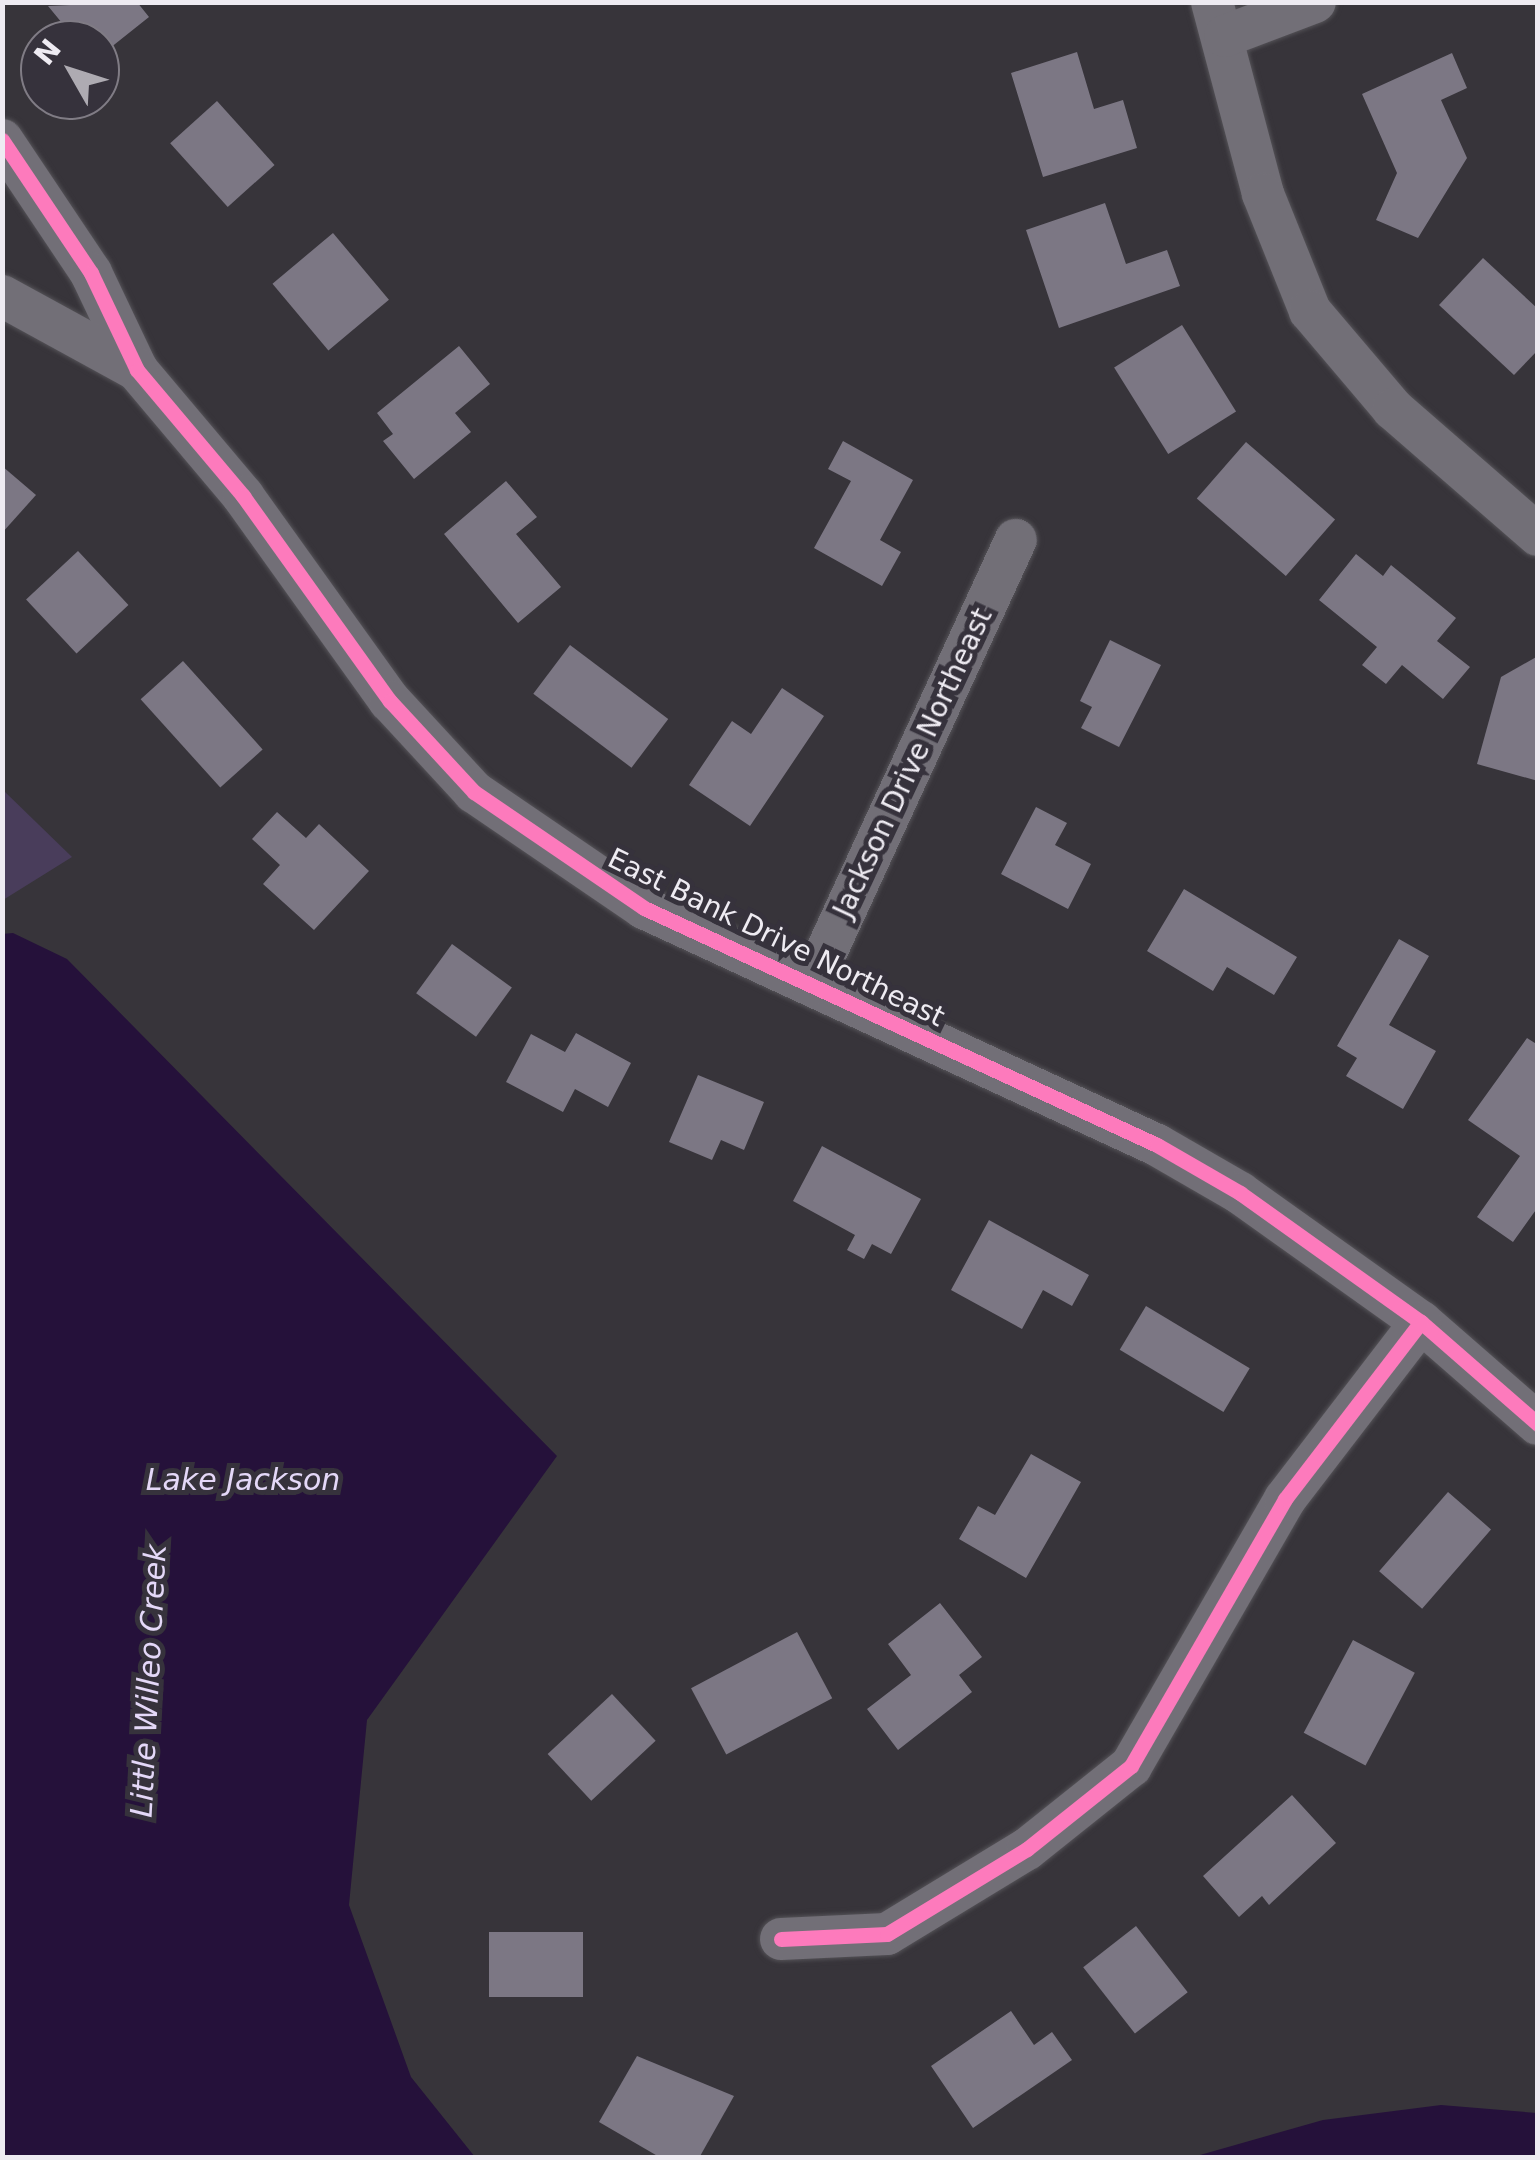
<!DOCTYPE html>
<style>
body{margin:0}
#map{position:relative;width:1540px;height:2160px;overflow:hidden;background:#37343a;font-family:"DejaVu Sans",sans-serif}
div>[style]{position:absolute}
.green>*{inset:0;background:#493d5b}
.water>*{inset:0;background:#25113a}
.building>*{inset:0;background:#7c7784;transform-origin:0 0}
.roads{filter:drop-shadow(0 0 2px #545257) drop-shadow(0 0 2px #545257)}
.street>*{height:42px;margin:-21px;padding:0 21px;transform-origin:21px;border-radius:21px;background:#726f77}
.cycleway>*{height:15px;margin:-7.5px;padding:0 7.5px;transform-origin:7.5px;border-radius:7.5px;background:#fd7abc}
span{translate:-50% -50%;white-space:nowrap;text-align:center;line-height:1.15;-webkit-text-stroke:10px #36323c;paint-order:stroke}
.street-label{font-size:28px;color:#eeebf2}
.water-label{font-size:30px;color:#e4d8f8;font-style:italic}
.frame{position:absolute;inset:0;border:5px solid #eeebf2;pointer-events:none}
.north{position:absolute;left:20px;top:20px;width:100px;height:100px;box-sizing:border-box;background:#36323c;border:2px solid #807c85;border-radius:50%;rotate:309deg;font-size:28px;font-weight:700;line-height:40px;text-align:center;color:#eeebf2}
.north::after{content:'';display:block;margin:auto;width:35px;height:45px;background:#aeabb2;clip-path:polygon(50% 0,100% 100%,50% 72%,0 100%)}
</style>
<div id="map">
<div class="green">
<i style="clip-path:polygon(3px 790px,72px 857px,3px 900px,2px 900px)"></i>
</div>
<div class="water">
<i style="clip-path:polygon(13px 933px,67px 959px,557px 1456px,367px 1720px,349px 1905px,411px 2077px,475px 2157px,3px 2157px,2px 934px)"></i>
<i style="clip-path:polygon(1441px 2105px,1537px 2113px,1537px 2157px,1193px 2157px,1323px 2120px)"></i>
</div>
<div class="building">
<i style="clip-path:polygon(137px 2px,149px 17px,100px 56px,100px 40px,76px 40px,48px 6px)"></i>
<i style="clip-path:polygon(1077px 52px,1094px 109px,1123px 100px,1137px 148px,1043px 177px,1011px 73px)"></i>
<i style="clip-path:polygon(1452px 53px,1467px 88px,1441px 100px,1467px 158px,1418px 238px,1376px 220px,1397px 173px,1362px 94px)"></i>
<i style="left:217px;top:101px;width:86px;height:63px;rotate:48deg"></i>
<i style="clip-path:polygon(1105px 203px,1126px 264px,1167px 250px,1180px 286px,1059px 328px,1026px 230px)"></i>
<i style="left:333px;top:233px;width:87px;height:79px;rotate:50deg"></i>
<i style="clip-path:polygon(1483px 258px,1538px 309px,1538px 350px,1514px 375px,1439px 305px)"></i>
<i style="left:1182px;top:325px;width:102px;height:80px;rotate:58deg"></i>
<i style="clip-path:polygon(459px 346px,490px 384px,455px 413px,471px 432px,414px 479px,383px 441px,393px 434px,377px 413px)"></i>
<i style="clip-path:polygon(843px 441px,913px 480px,880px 540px,901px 552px,882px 586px,814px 548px,851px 481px,828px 469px)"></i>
<i style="left:1246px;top:442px;width:118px;height:75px;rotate:41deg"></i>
<i style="clip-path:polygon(2px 466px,36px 495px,2px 533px)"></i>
<i style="clip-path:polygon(506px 481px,537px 517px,516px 534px,561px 587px,518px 623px,444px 534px)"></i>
<i style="left:78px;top:551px;width:74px;height:71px;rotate:47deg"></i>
<i style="clip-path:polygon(1356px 554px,1383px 576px,1391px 565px,1456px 618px,1437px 641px,1470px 667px,1443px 699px,1402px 665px,1386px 684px,1362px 665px,1377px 647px,1319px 600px)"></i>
<i style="clip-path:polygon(1110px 640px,1161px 665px,1119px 747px,1081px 728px,1092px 707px,1080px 701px)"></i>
<i style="left:570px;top:645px;width:123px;height:61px;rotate:37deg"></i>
<i style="clip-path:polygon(1538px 656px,1538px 781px,1477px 764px,1501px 677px)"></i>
<i style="left:183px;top:661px;width:119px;height:57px;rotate:48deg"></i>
<i style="clip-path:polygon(782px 688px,824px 716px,750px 826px,689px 785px,732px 721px,751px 734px)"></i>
<i style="clip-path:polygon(1036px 807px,1067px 823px,1055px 845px,1091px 864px,1068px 909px,1001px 874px)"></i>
<i style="clip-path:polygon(277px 812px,306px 838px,319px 824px,369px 871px,314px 930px,263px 884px,280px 865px,252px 839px)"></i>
<i style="clip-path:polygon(1184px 889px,1297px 957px,1274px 995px,1227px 967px,1213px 991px,1147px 951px)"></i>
<i style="clip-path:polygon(1399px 939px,1429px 956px,1389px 1025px,1436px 1051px,1403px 1109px,1346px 1076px,1357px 1058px,1337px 1046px)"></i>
<i style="left:452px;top:944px;width:74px;height:61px;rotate:36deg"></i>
<i style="clip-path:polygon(576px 1033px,631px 1063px,608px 1107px,575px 1089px,563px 1112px,506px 1082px,531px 1034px,565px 1052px)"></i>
<i style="clip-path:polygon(1527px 1038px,1538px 1045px,1538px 1207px,1513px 1242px,1477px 1217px,1520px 1156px,1468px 1120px)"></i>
<i style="clip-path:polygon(698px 1075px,764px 1102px,744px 1150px,721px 1140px,712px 1160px,669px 1142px)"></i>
<i style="clip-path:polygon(822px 1146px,921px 1199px,891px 1254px,872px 1244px,864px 1259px,847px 1250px,855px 1235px,793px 1201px)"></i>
<i style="clip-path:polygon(989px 1220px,1089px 1275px,1072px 1306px,1043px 1290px,1022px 1329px,951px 1290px)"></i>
<i style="left:1146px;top:1306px;width:121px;height:51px;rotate:31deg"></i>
<i style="clip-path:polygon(1031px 1454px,1081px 1482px,1026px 1578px,959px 1539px,978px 1506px,995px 1515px)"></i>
<i style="left:1448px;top:1492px;width:57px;height:105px;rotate:41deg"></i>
<i style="clip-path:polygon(940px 1603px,982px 1657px,959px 1675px,972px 1692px,898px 1750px,867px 1709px,911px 1675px,888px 1644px)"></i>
<i style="left:797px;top:1632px;width:75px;height:120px;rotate:62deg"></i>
<i style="left:1353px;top:1640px;width:70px;height:105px;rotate:28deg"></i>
<i style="left:612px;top:1694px;width:64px;height:88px;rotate:47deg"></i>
<i style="clip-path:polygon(1292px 1795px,1336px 1843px,1269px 1905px,1262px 1896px,1239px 1917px,1203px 1876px)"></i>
<i style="left:1136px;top:1926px;width:84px;height:67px;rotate:52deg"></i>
<i style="left:583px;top:1932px;width:65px;height:94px;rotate:90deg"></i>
<i style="clip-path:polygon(1011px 2011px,1034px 2045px,1052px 2032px,1072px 2060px,973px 2128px,931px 2066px)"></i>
<i style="clip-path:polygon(637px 2056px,734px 2096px,699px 2158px,661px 2158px,599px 2122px)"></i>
</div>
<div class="roads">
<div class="street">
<i style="left:1212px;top:2px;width:199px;rotate:75.1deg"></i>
<i style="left:1263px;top:194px;width:126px;rotate:68.1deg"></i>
<i style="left:1310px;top:311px;width:128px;rotate:49.7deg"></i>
<i style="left:1393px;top:409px;width:192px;rotate:41deg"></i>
<i style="left:1225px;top:36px;width:96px;rotate:-20.7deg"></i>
<i style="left:2px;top:140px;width:160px;rotate:56.2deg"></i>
<i style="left:91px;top:273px;width:107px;rotate:64.6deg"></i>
<i style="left:137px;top:370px;width:165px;rotate:49.9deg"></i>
<i style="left:243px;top:496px;width:252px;rotate:54.4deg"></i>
<i style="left:390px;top:701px;width:124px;rotate:47.3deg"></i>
<i style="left:474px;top:792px;width:206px;rotate:34.3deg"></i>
<i style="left:644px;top:908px;width:565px;rotate:24.8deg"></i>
<i style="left:1157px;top:1145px;width:96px;rotate:30deg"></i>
<i style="left:1240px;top:1193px;width:222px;rotate:35.5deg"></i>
<i style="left:1421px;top:1322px;width:155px;rotate:41.1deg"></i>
<i style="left:2px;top:296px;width:154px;rotate:28.7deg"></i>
<i style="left:811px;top:985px;width:490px;rotate:-65.3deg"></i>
<i style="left:781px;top:1939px;width:106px;rotate:-2.7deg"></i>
<i style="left:887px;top:1934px;width:164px;rotate:-31.3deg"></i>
<i style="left:1027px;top:1849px;width:133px;rotate:-38.6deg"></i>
<i style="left:1131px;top:1766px;width:308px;rotate:-60deg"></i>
<i style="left:1285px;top:1499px;width:223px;rotate:-52.5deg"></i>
</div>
</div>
<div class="cycleway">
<i style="left:2px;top:140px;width:160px;rotate:56.2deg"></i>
<i style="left:91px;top:273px;width:107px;rotate:64.6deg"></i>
<i style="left:137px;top:370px;width:165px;rotate:49.9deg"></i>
<i style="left:243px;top:496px;width:252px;rotate:54.4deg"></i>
<i style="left:390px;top:701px;width:124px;rotate:47.3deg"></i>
<i style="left:474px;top:792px;width:206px;rotate:34.3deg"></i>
<i style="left:644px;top:908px;width:565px;rotate:24.8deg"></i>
<i style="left:1157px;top:1145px;width:96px;rotate:30deg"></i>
<i style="left:1240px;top:1193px;width:222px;rotate:35.5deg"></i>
<i style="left:1421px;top:1322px;width:155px;rotate:41.1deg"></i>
<i style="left:781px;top:1939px;width:106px;rotate:-2.7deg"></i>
<i style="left:887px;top:1934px;width:164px;rotate:-31.3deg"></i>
<i style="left:1027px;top:1849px;width:133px;rotate:-38.6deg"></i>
<i style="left:1131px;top:1766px;width:308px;rotate:-60deg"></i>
<i style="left:1285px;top:1499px;width:223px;rotate:-52.5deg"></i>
</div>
<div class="street-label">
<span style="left:913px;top:763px;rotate:-65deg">Jackson Drive Northeast</span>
<span style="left:776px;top:938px;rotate:26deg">East Bank Drive Northeast</span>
</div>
<div class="water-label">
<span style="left:243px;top:1480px">Lake Jackson</span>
<span style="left:149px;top:1681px;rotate:-87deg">Little Willeo Creek</span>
</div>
<div class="frame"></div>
<div class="north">N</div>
</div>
